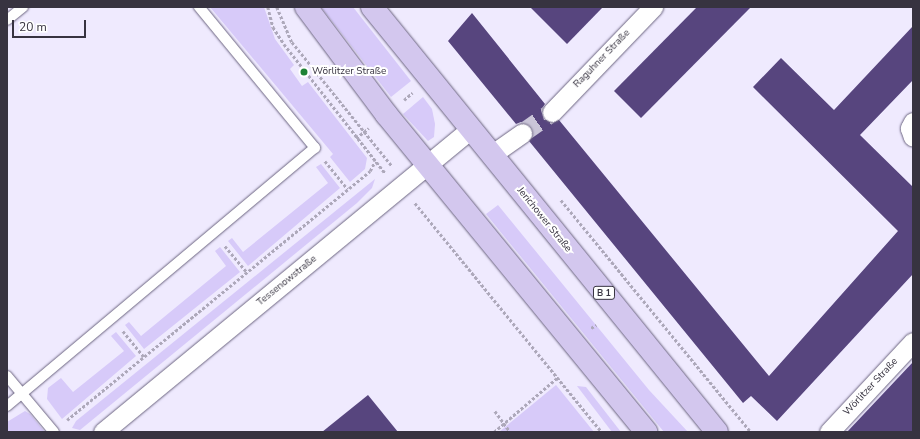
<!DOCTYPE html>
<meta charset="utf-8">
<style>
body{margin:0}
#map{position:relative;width:920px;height:439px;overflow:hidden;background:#efeafe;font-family:"Nunito Sans",sans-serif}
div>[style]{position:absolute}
.green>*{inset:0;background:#d7caf9}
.building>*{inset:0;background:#57457e}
.street-tunnel>*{height:19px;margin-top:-9.5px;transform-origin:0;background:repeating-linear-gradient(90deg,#cac5d8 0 19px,transparent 0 29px)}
.path>*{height:2.5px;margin-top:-1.25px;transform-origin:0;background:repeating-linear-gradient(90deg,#ada8ba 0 3px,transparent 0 5px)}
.roads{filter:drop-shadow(0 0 1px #6c6581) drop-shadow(0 0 1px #6c6581)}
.lane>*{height:10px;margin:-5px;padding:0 5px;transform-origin:5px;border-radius:5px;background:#fff}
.street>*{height:19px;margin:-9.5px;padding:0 9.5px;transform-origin:9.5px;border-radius:9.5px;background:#fff}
.primary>*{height:22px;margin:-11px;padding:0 11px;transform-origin:11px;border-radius:11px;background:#d3c7ee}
.dots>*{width:11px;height:11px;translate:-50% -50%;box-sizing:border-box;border:2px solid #fff;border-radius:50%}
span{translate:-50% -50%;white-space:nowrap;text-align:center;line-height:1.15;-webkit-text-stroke:4px #fff;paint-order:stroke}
.shield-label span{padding:1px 3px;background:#fff;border:1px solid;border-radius:3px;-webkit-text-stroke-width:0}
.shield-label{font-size:9px;color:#373340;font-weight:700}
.street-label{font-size:10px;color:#373340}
.poi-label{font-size:10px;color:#373340}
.left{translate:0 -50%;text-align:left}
.frame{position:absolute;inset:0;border:8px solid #373340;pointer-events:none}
.scale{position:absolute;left:12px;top:20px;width:74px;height:18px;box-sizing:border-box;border:2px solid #373340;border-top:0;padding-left:5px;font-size:12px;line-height:14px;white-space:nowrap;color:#373340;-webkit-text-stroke:3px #fff;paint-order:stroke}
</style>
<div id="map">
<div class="green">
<i style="clip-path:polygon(210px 7px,264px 7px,275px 39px,294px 65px,290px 69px,302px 86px,308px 82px,367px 158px,365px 169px,350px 182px,330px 157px,333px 154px)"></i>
<i style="clip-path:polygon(321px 7px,353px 7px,411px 81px,391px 97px)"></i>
<i style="clip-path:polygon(423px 97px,432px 109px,435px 124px,434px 137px,428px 141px,403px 114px)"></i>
<i style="clip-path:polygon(321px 164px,340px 188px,248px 266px,228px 241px,232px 238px,243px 252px,328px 183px,316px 167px)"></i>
<i style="clip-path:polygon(375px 179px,372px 188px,357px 203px,80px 430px,72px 428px,76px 421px)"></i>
<i style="clip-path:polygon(498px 205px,649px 390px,688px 432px,664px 432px,486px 214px)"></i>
<i style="clip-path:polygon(220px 247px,240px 272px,144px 349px,125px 325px,129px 322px,141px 336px,226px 266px,215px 251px)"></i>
<i style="clip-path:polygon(116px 332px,136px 356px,62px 419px,47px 399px,48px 388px,61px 378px,73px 392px,124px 351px,111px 336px)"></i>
<i style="clip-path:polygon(556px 385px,594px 432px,499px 432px)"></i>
<i style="clip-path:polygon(577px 386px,586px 387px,621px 432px,612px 432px)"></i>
<i style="clip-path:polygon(25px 411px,30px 414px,44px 431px,7px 432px,7px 422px)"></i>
</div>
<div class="building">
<i style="clip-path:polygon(530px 7px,603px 7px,567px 44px)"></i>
<i style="clip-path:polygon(697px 7px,751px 7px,641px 118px,614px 91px)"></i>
<i style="clip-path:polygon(472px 13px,545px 104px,541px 110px,544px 120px,559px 120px,769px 376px,898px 231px,753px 87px,781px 58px,834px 110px,913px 26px,913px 80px,860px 135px,913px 187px,913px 274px,777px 421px,751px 396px,743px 403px,529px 141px,533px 132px,531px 126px,521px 122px,516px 124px,448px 41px)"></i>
<i style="clip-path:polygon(913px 362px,913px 432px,847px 432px,863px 415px)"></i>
<i style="clip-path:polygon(368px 395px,398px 432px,322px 432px)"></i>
</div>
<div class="street-tunnel">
<i style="left:522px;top:133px;width:37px;rotate:-35deg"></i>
</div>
<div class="path">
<i style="left:268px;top:7px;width:21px;rotate:76deg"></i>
<i style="left:273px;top:27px;width:20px;rotate:57deg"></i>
<i style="left:284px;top:44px;width:164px;rotate:51.9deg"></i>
<i style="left:277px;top:7px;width:38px;rotate:67deg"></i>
<i style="left:292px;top:42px;width:159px;rotate:51.1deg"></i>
<i style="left:404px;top:100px;width:11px;rotate:-41deg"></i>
<i style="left:356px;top:138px;width:16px;rotate:-38deg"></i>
<i style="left:325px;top:161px;width:36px;rotate:51deg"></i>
<i style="left:561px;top:200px;width:300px;rotate:50.7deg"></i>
<i style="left:415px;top:203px;width:296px;rotate:50.8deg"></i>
<i style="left:225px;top:246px;width:35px;rotate:50deg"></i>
<i style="left:591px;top:328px;width:6px;rotate:-31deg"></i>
<i style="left:123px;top:331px;width:33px;rotate:51deg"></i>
<i style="left:495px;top:411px;width:26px;rotate:54deg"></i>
<i style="left:67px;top:420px;width:392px;rotate:-39.4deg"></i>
<i style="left:370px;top:171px;width:11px;rotate:-63deg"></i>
<i style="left:494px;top:432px;width:83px;rotate:-40.6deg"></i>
</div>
<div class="roads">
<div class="lane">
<i style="left:7px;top:20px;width:21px;rotate:-39deg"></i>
<i style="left:7px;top:376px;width:73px;rotate:50deg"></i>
<i style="left:7px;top:406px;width:402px;rotate:-40deg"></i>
<i style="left:315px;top:148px;width:183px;rotate:-129.4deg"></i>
</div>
<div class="street">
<i style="left:552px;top:112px;width:146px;rotate:-46.1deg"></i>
<i style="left:913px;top:122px;width:7px;rotate:117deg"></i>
<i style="left:910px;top:128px;width:9px;rotate:72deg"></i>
<i style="left:491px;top:155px;width:38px;rotate:-35deg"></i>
<i style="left:103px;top:432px;width:475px;rotate:-39.5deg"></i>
<i style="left:829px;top:432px;width:123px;rotate:-47deg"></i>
</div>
<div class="primary">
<i style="left:306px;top:7px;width:134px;rotate:53.2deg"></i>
<i style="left:386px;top:114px;width:411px;rotate:50.7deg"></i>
<i style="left:372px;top:7px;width:547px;rotate:50.93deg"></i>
</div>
</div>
<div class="dots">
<i style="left:304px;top:72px;background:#1e8236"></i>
</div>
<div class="shield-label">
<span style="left:604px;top:293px">B 1</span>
</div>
<div class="street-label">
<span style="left:602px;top:59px;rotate:-46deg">Raguhner Straße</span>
<span style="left:544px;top:220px;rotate:51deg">Jerichower Straße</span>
<span style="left:287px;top:281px;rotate:-39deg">Tessenowstraße</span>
<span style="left:871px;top:387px;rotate:-47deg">Wörlitzer Straße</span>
</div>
<div class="poi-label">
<span class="left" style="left:312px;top:72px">Wörlitzer Straße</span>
</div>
<div class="frame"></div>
<div class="scale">20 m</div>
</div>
